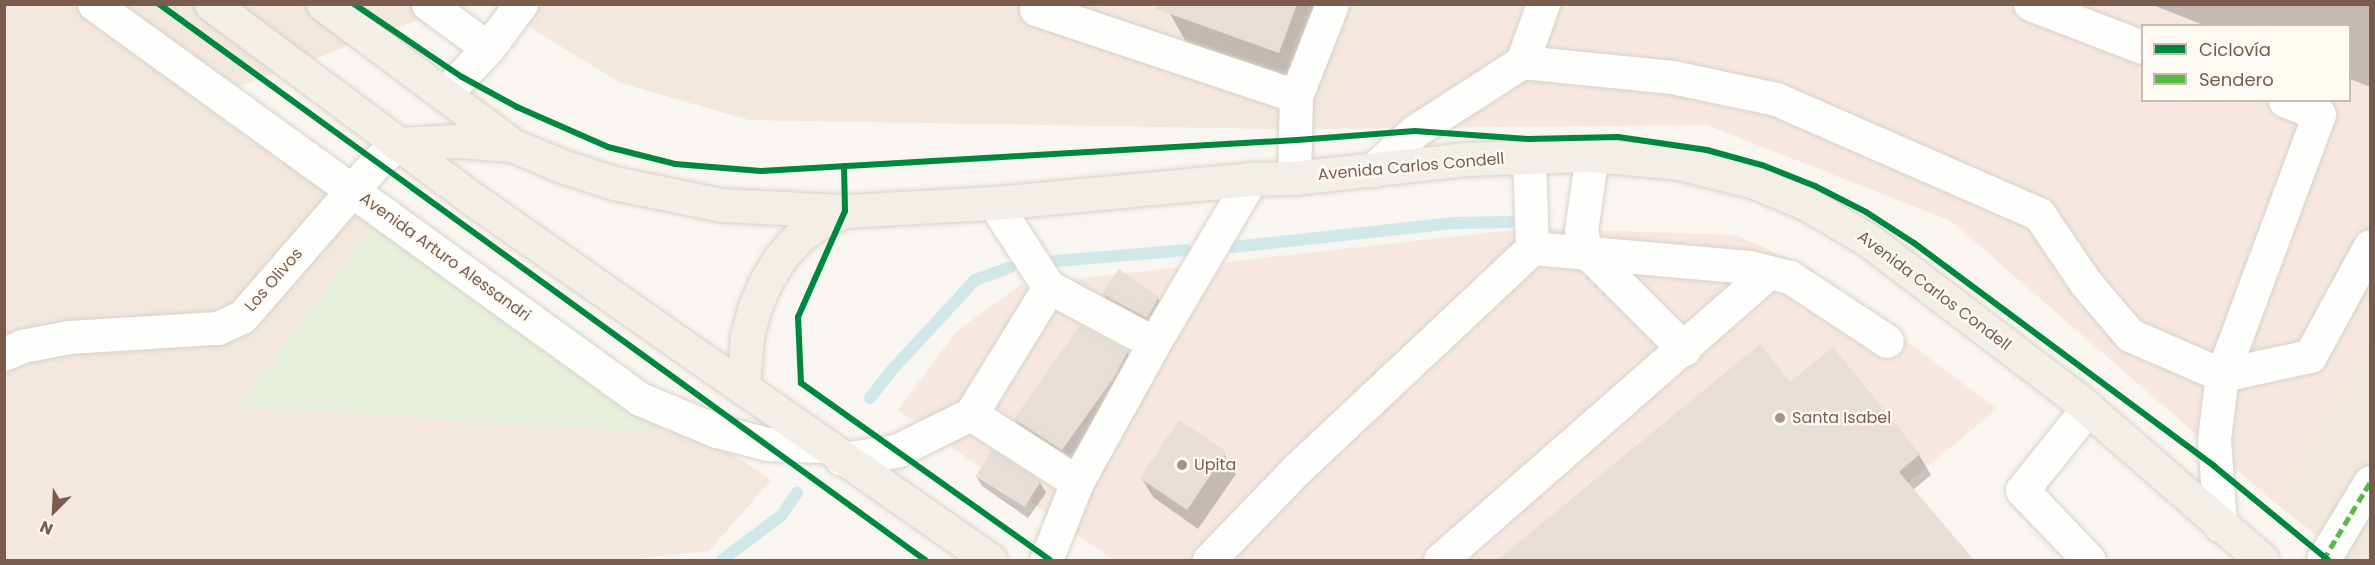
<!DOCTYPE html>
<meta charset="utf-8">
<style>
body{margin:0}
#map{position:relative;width:2375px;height:565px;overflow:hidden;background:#f9f5f0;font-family:Poppins,sans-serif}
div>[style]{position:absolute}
.residential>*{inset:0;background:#f2e8de}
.commercial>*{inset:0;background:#f6e8e1}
.green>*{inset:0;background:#e7f0db}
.shadow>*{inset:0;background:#0003}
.stream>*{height:12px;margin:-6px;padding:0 6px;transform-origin:6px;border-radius:6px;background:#d0e8ea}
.building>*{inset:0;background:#e6ded7;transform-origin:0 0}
.roads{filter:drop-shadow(0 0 2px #d7d1cb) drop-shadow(0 0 2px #d7d1cb)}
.minor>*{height:33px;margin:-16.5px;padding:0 16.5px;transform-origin:16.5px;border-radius:16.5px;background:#fefefd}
.major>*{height:33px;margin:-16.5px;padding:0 16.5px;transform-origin:16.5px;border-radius:16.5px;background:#f3eee8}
.quiet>*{height:4.5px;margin-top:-2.25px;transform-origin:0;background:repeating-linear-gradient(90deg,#58b947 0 9px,transparent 0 13.5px)}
.cycleway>*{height:6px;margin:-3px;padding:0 3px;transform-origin:3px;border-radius:3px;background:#00873e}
.dots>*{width:16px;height:16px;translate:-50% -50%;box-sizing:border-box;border:3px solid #fffaf3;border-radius:50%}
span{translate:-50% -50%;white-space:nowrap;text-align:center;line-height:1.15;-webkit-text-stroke:4.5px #fffaf3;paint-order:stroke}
.street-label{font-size:16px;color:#7a5c4d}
.poi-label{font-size:16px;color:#7a5c4d}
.left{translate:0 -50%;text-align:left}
.frame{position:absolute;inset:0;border:6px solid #7a5c4d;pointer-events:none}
.legend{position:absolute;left:2141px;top:24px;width:210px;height:78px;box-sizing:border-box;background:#fffaf3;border:2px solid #cabbb1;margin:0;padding:8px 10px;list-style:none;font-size:18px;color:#7a5c4d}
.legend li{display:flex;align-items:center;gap:12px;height:30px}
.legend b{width:30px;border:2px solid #cabbb1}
.north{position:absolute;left:24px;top:481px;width:60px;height:60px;-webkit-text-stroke:4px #fffaf3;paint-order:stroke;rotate:204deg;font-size:16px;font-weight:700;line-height:24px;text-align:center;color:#7a5c4d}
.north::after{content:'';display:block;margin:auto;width:21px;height:27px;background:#7a5c4d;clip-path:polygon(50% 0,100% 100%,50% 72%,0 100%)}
</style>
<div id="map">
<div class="residential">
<i style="clip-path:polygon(4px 5px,459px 5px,225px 92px,381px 212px,771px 480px,709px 551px,627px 560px,5px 560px)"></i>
<i style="clip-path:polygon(493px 5px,1365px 5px,1320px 129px,1278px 129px,749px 120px,621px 83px)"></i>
<i style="clip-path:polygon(2370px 341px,2370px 560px,2347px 560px,2273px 501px)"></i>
</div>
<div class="commercial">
<i style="clip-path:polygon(evenodd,1365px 5px,2370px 5px,2370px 341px,2273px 501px,1951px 221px,1707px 125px,1320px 129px,1365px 5px,2142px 26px,2350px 26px,2350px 100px,2142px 100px,2142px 26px)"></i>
<i style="clip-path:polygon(1531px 228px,1736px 235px,1811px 269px,1997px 409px,1815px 560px,1114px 560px,898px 410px,957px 331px,1020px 285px)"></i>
</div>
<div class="green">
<i style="clip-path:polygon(373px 228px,657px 433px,237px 406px)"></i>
</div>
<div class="shadow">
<i style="clip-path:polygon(1171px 4px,1329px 4px,1299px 87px,1189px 47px,1169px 12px)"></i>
<i style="clip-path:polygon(2150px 4px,2370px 4px,2370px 87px,2350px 79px,2350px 26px,2206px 26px)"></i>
<i style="clip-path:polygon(1103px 294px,1158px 298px,1164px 309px,1153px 328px,1109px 304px)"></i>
<i style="clip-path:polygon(1127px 352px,1133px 362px,1118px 390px,1069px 460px,1021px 430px,1015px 419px)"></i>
<i style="clip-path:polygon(1790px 384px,1919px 455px,1931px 475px,1913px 490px)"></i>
<i style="clip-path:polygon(1224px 454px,1236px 474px,1198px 529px,1153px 497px,1141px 477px)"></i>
<i style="clip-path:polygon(976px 476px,1040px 482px,1046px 493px,1028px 518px,982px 486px)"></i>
</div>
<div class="stream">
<i style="left:1233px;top:247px;width:222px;rotate:-6.2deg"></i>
<i style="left:1454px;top:223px;width:56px;rotate:-1deg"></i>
<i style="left:1056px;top:261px;width:130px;rotate:-4.8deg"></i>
<i style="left:870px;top:398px;width:36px;rotate:-52deg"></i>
<i style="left:892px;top:370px;width:122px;rotate:-47.3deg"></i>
<i style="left:975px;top:280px;width:37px;rotate:-20deg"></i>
<i style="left:722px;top:560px;width:75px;rotate:-36.9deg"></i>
<i style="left:782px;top:515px;width:27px;rotate:-56deg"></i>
</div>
<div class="building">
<i style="clip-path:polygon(1157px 4px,1297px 4px,1279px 53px,1156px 9px)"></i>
<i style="clip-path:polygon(1119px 269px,1159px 297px,1147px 318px,1102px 294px)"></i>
<i style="clip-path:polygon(1080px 325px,1128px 351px,1113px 379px,1062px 450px,1014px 419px)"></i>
<i style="clip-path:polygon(1760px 344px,1790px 382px,1833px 347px,1920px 454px,1899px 472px,1975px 561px,1496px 561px)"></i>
<i style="left:1179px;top:420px;width:57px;height:70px;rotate:34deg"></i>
<i style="left:992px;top:450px;width:58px;height:31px;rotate:32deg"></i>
</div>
<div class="roads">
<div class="minor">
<i style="left:94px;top:4px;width:674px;rotate:35.88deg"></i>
<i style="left:640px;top:399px;width:83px;rotate:22.6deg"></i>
<i style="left:717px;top:431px;width:52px;rotate:14.6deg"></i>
<i style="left:767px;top:444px;width:56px;rotate:2deg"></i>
<i style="left:428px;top:4px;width:74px;rotate:36.3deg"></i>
<i style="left:2030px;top:4px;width:120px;rotate:21deg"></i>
<i style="left:1036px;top:9px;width:274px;rotate:18.5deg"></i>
<i style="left:1522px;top:62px;width:151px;rotate:5.7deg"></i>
<i style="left:1672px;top:77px;width:106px;rotate:11.9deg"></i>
<i style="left:1776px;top:99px;width:287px;rotate:23.6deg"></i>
<i style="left:2039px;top:214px;width:82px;rotate:55.9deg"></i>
<i style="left:2085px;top:282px;width:70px;rotate:49.7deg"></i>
<i style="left:2130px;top:335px;width:100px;rotate:23.5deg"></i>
<i style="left:2222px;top:375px;width:90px;rotate:-12.2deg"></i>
<i style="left:2310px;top:356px;width:125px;rotate:-61.4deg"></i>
<i style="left:445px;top:94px;width:63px;rotate:-46.9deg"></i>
<i style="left:488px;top:48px;width:55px;rotate:-53.1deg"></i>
<i style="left:1592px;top:155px;width:76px;rotate:98.3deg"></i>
<i style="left:1581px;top:230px;width:22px;rotate:77deg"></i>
<i style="left:1586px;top:251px;width:139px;rotate:45deg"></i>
<i style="left:1529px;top:158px;width:90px;rotate:88.1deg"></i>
<i style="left:1373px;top:170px;width:57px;rotate:-42.9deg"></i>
<i style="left:1415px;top:131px;width:127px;rotate:-32.8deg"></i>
<i style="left:1522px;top:62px;width:62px;rotate:-70.1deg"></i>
<i style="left:1294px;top:178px;width:82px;rotate:-88.6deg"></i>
<i style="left:1296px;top:96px;width:99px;rotate:-68.6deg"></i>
<i style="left:994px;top:203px;width:100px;rotate:56.8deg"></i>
<i style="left:1049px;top:287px;width:119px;rotate:28.1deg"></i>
<i style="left:4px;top:354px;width:20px;rotate:-24deg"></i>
<i style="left:22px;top:346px;width:48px;rotate:-10.8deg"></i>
<i style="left:69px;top:337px;width:149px;rotate:-3.5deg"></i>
<i style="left:218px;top:328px;width:26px;rotate:-25deg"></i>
<i style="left:242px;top:317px;width:204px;rotate:-49deg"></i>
<i style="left:376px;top:163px;width:28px;rotate:-42deg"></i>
<i style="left:2088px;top:408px;width:105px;rotate:128.8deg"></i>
<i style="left:2022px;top:490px;width:97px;rotate:46.3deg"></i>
<i style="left:971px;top:414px;width:126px;rotate:32.7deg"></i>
<i style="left:842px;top:459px;width:55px;rotate:-8.4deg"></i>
<i style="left:896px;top:451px;width:84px;rotate:-26.3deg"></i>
<i style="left:971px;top:414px;width:149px;rotate:-58.4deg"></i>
<i style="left:2220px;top:525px;width:86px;rotate:-94deg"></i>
<i style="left:2214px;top:439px;width:64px;rotate:-82.9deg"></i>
<i style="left:2222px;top:375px;width:278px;rotate:-69.6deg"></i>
<i style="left:2319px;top:114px;width:37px;rotate:-158deg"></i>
<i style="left:1046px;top:560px;width:84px;rotate:-68.3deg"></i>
<i style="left:1077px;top:482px;width:159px;rotate:-61deg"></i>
<i style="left:1154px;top:343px;width:191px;rotate:-59.4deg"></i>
<i style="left:1209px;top:560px;width:127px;rotate:-46deg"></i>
<i style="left:1297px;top:469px;width:323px;rotate:-43.2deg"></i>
<i style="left:1532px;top:248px;width:218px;rotate:5deg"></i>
<i style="left:1749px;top:267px;width:42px;rotate:13.7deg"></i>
<i style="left:1790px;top:277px;width:116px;rotate:33.4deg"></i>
<i style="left:1440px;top:560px;width:437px;rotate:-41.2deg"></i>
<i style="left:2323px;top:560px;width:91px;rotate:-58.9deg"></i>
</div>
<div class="major">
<i style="left:211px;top:4px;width:319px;rotate:36.7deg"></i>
<i style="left:467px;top:195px;width:638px;rotate:34.91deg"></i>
<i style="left:323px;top:4px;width:236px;rotate:36.7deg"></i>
<i style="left:512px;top:145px;width:54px;rotate:22.8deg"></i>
<i style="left:562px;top:166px;width:55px;rotate:18.1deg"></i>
<i style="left:614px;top:183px;width:109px;rotate:11.6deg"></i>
<i style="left:721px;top:205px;width:124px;rotate:2.8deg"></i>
<i style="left:845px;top:211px;width:149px;rotate:-3.1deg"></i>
<i style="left:994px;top:203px;width:258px;rotate:-5.3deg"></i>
<i style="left:1251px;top:179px;width:43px;rotate:-1.3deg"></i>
<i style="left:1294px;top:178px;width:173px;rotate:-6.3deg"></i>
<i style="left:1466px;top:159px;width:126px;rotate:-1.8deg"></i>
<i style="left:1592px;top:155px;width:86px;rotate:5.3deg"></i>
<i style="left:1678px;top:163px;width:79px;rotate:13.9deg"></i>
<i style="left:1755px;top:182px;width:56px;rotate:22.9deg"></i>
<i style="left:1807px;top:204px;width:69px;rotate:30.3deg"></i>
<i style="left:1867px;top:239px;width:264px;rotate:37.3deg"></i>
<i style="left:2077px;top:399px;width:245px;rotate:41deg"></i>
<i style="left:397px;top:144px;width:61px;rotate:-2.8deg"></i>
<i style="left:458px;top:141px;width:54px;rotate:4.2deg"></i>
<i style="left:743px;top:388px;width:52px;rotate:-85.6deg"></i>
<i style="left:747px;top:336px;width:28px;rotate:-75deg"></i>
<i style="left:754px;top:309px;width:28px;rotate:-67deg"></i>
<i style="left:765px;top:283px;width:29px;rotate:-59deg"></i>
<i style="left:780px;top:258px;width:28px;rotate:-48deg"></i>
<i style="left:799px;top:237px;width:22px;rotate:-36deg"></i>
<i style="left:817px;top:224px;width:30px;rotate:-26deg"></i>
</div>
</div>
<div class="quiet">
<i style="left:2323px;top:560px;width:91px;rotate:-58.9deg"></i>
</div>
<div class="cycleway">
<i style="left:159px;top:4px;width:947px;rotate:35.97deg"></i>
<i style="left:354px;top:4px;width:130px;rotate:34.1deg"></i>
<i style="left:462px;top:77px;width:63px;rotate:28.6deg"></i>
<i style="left:517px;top:107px;width:99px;rotate:23.7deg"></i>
<i style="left:608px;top:147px;width:69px;rotate:14.2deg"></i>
<i style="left:675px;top:164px;width:86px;rotate:4.7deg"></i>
<i style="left:761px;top:171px;width:537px;rotate:-3.31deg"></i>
<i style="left:1297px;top:140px;width:118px;rotate:-4.4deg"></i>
<i style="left:1415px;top:131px;width:113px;rotate:4deg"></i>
<i style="left:1528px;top:139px;width:90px;rotate:-1.3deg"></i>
<i style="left:1618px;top:137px;width:90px;rotate:8.3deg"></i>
<i style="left:1707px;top:150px;width:57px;rotate:15.3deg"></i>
<i style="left:1762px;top:165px;width:57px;rotate:21.6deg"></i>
<i style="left:1815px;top:186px;width:57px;rotate:27deg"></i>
<i style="left:1866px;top:212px;width:57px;rotate:32.9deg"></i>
<i style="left:1914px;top:243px;width:374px;rotate:36.6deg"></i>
<i style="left:2214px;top:466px;width:148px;rotate:39.5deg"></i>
<i style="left:844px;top:166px;width:45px;rotate:88.7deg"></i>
<i style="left:845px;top:211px;width:116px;rotate:113.9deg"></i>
<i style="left:798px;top:317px;width:66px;rotate:87.4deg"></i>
<i style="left:801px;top:383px;width:305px;rotate:35.4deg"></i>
</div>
<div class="dots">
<i style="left:1780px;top:418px;background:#a69286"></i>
<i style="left:1182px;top:465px;background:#a69286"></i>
</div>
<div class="street-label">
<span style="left:1411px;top:167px;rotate:-5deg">Avenida Carlos Condell</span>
<span style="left:445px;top:257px;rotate:36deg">Avenida Arturo Alessandri</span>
<span style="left:274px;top:280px;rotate:-49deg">Los Olivos</span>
<span style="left:1934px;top:291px;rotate:37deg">Avenida Carlos Condell</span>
</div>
<div class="poi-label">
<span class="left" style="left:1792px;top:418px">Santa Isabel</span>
<span class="left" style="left:1194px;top:465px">Upita</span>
</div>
<div class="frame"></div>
<ul class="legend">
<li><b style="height:8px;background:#00873e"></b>Ciclovía</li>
<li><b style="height:8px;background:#58b947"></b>Sendero</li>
</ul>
<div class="north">N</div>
</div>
